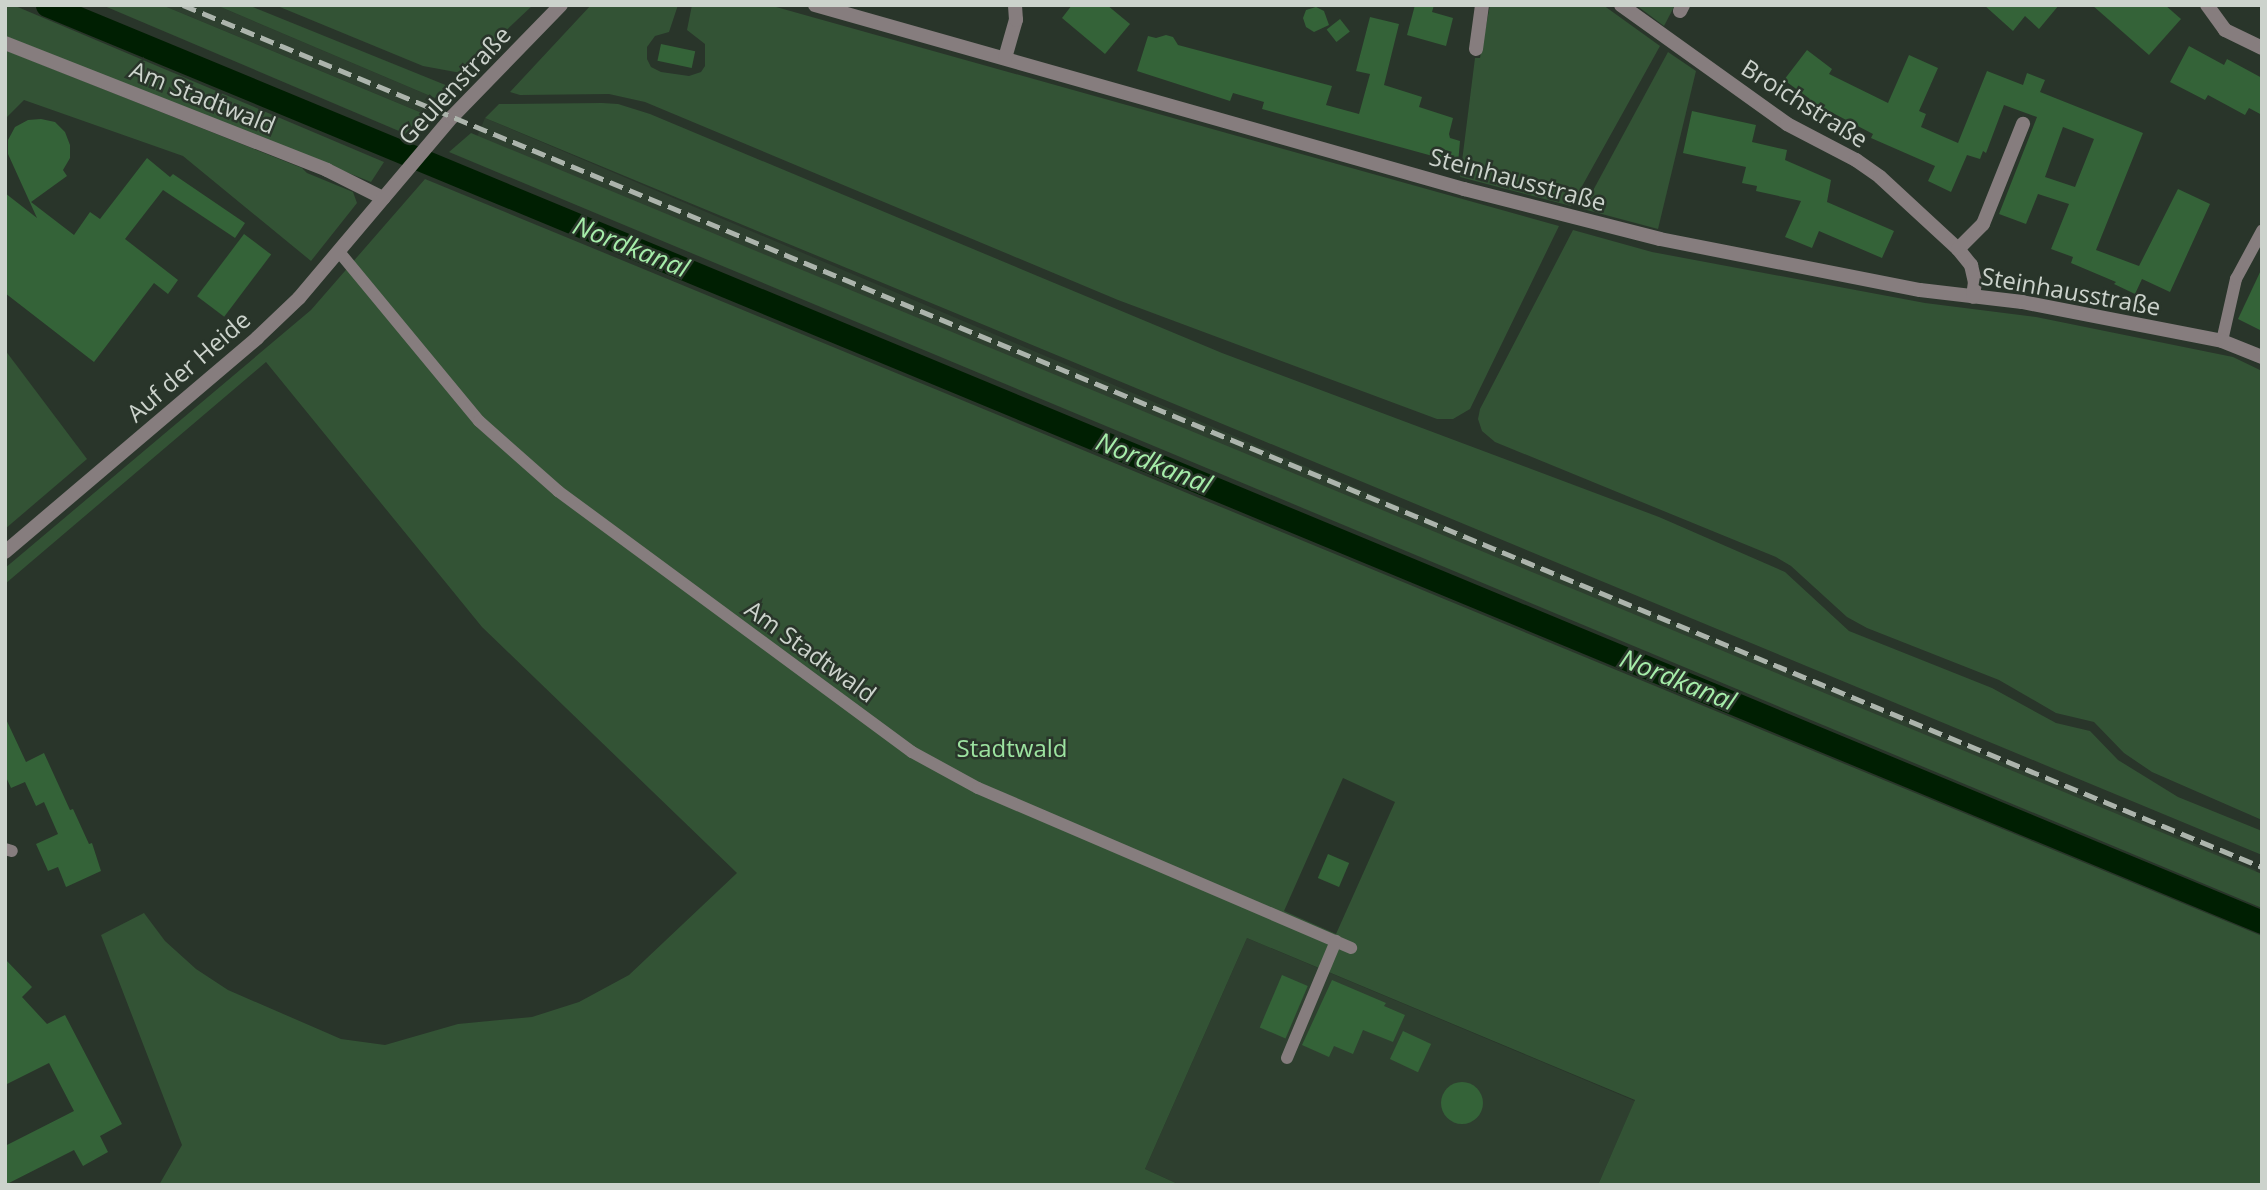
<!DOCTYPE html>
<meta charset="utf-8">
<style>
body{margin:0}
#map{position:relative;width:2267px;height:1190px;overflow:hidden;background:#29352a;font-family:"Open Sans",sans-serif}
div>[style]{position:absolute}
.built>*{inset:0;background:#2e3f2f;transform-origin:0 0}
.green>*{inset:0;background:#335335}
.canal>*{height:23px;margin:-11.5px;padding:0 11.5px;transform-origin:11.5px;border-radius:11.5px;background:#001f02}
.building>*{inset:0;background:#346338;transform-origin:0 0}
.round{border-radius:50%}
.service>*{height:12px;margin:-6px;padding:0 6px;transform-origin:6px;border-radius:6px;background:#867d7e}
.minor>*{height:14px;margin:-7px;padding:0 7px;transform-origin:7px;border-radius:7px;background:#867d7e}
.rail>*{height:5px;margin-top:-2.5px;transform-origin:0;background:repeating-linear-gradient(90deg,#acb4ac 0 14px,transparent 0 21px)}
span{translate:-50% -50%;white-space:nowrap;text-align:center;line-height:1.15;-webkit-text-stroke:5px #29352a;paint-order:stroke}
.street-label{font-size:24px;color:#ccd3cc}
.park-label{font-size:24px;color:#9ce3a0}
.water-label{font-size:26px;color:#a6edaa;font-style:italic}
.frame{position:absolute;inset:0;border:7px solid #ccd3cc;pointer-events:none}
</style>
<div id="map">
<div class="built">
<i style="clip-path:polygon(162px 5px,216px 5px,435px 98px,422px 113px)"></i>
<i style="left:485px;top:118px;width:1924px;height:21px;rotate:23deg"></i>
<i style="clip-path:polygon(1247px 938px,1635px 1101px,1598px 1185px,1180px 1185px,1145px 1169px)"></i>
</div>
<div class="green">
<i style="clip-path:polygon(5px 5px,13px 5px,384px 162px,371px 182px,5px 36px)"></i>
<i style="clip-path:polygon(102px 5px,162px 5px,422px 113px,406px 134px)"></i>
<i style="clip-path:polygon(216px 5px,248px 5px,448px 86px,435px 98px)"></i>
<i style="clip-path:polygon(275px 5px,533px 5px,461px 73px,423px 66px)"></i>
<i style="clip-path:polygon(591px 5px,678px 5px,669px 32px,655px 36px,647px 47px,647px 59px,651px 67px,661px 72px,689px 76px,701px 72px,705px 66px,705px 44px,687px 30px,692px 5px,769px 5px,1559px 226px,1470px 409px,1453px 419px,1437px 419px,1118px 300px,645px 102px,609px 94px,520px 95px,510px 92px)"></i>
<i style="clip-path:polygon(1490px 5px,1603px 5px,1660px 46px,1571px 206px,1460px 177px,1475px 58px,1480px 58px)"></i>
<i style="clip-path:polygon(1636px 5px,1675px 5px,1664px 26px)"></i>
<i style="clip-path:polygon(5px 50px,302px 168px,307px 173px,353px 192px,357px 203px,311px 261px,183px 156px,24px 100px,5px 119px)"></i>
<i style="clip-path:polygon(1668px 52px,1696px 71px,1658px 229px,1583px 209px)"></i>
<i style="clip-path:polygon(602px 103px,618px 104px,650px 114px,1222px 353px,1659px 517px,1785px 572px,1849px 631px,1992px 688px,2056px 723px,2090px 731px,2118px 760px,2178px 797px,2262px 831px,2262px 855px,485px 118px,499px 104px)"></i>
<i style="clip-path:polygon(471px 133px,2262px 874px,2262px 908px,449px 152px)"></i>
<i style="clip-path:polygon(evenodd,425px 179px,2262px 936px,2262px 1185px,1598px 1185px,1635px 1100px,1247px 938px,1145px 1169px,1180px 1185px,159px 1185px,182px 1145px,101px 935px,144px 913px,165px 941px,196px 969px,228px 990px,341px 1039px,385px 1045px,458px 1024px,532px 1017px,579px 1002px,629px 975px,737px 873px,482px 627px,266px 362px,5px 584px,5px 568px,17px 558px,311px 310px,425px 179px,1343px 778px,1395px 802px,1336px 934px,1284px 911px,1343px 778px)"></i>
<i style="clip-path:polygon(1573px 230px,1652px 252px,1925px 303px,2036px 317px,2233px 357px,2262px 371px,2262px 820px,2152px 772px,2124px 753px,2094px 722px,2056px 713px,1999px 680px,1867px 628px,1847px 617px,1791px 566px,1776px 557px,1495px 442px,1482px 431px,1478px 419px,1480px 409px)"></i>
<i style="clip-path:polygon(5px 350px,87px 459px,5px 529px)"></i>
</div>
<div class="canal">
<i style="left:47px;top:5px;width:2397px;rotate:22.49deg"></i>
</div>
<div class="building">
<i style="clip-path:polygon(1072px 5px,1107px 5px,1130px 24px,1105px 54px,1062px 18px)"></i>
<i style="clip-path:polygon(1415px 5px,1434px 5px,1432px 12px,1453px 18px,1446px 46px,1407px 35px)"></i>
<i style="clip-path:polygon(1984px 5px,2059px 5px,2039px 29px,2025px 16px,2013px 31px)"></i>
<i style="clip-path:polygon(2092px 5px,2165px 5px,2181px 19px,2149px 55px)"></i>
<i style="clip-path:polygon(1316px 7px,1324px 11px,1329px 25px,1314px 32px,1306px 27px,1303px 18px,1306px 10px)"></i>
<i style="clip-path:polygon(1370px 17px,1399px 24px,1384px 85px,1422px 97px,1419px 107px,1453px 118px,1449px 134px,1450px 138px,1460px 141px,1458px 163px,1262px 109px,1264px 102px,1233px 93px,1230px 101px,1137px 71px,1148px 36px,1156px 38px,1166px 35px,1173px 37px,1178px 45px,1332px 86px,1326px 105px,1359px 114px,1370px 74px,1356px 71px)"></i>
<i style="left:1340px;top:19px;width:16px;height:17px;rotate:52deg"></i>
<i style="left:661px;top:44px;width:35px;height:17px;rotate:12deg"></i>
<i style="clip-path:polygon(2189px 46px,2224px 65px,2227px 59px,2262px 78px,2262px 115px,2249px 108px,2245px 115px,2208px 95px,2205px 100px,2170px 82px)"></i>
<i style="clip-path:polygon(evenodd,1807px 50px,1832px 69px,1829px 74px,1888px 103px,1909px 55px,1938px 68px,1919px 111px,1926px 114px,1921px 127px,1958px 143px,1987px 71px,2023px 85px,2027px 73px,2045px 80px,2040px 92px,2143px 133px,2096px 250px,2139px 266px,2178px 189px,2210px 204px,2170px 292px,2142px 279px,2135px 294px,2114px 284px,2116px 282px,2071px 263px,2073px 257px,2051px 249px,2069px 204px,2038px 194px,2026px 224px,1999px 214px,2037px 117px,2004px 105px,1986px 153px,1983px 151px,1980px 159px,1967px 155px,1951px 192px,1928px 181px,1935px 166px,1871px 138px,1873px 134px,1829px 111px,1825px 116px,1807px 102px,1810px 99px,1784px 80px,1807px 50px,2063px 127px,2094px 139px,2075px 187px,2045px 177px,2063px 127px)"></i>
<i style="clip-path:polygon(1692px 111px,1756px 125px,1752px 142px,1787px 150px,1785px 160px,1831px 180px,1827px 202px,1894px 231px,1882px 258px,1819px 231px,1812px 248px,1785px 237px,1801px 201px,1756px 191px,1757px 186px,1742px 183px,1746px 167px,1683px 153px)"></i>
<i style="clip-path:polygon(41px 119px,55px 122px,65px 132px,70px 145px,70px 158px,63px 170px,67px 176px,31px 202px,74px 235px,90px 212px,100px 219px,147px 158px,170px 177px,173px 174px,245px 223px,235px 238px,163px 190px,125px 239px,178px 280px,168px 294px,154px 283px,94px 362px,5px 293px,5px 193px,37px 218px,8px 154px,8px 140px,15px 127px,28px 120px)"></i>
<i style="left:244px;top:234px;width:34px;height:78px;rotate:37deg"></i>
<i style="clip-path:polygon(2262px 268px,2262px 331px,2238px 319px)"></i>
<i style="clip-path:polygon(5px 717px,26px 762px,44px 753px,70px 810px,73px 809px,89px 844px,92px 843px,101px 871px,66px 887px,58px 867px,48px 871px,36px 844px,58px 834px,44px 802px,36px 806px,25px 782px,11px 788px,5px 775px)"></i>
<i style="left:1328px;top:854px;width:23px;height:26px;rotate:23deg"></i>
<i style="clip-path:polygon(5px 959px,32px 987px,22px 997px,47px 1024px,65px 1015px,122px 1124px,100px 1136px,108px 1152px,83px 1166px,74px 1150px,5px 1185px,5px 1146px,74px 1111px,49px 1063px,5px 1085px)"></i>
<i style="left:1282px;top:975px;width:28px;height:57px;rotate:23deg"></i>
<i style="clip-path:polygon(1332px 980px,1386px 1003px,1384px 1006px,1405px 1015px,1393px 1042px,1363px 1030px,1353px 1054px,1334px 1046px,1329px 1057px,1302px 1045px)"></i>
<i style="left:1403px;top:1031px;width:31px;height:31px;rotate:25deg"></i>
<i class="round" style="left:1441px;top:1082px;width:42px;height:42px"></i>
</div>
<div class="service">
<i style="left:340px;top:253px;width:218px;rotate:50.4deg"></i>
<i style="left:479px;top:421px;width:106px;rotate:41.5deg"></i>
<i style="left:558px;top:491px;width:440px;rotate:36.4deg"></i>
<i style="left:912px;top:752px;width:75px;rotate:28.6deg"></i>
<i style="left:978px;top:788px;width:406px;rotate:23.2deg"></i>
<i style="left:2222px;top:341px;width:64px;rotate:-77.3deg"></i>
<i style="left:2236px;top:279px;width:55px;rotate:-61.6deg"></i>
<i style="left:5px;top:849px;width:7px;rotate:16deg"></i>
<i style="left:1287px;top:1058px;width:127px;rotate:-67.3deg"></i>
</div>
<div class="minor">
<i style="left:815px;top:5px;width:675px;rotate:15.83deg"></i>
<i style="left:1464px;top:189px;width:202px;rotate:14.3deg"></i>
<i style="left:1660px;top:239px;width:265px;rotate:11.1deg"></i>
<i style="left:1920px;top:290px;width:103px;rotate:6.7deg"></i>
<i style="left:2022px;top:302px;width:204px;rotate:11deg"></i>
<i style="left:2222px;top:341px;width:43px;rotate:21.8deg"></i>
<i style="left:1621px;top:5px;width:204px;rotate:35.6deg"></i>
<i style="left:1787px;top:124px;width:78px;rotate:27.6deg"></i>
<i style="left:1856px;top:160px;width:29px;rotate:35deg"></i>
<i style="left:1880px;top:177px;width:106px;rotate:42.7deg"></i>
<i style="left:1958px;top:249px;width:21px;rotate:51deg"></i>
<i style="left:1971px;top:265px;width:17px;rotate:77deg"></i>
<i style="left:1975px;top:282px;width:15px;rotate:98deg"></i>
<i style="left:2207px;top:5px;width:31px;rotate:54deg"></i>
<i style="left:2225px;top:30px;width:41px;rotate:25.9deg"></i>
<i style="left:1680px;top:11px;width:7px;rotate:-63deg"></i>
<i style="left:5px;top:43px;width:346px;rotate:21.5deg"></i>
<i style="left:327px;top:170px;width:63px;rotate:26.6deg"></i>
<i style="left:1476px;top:49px;width:44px;rotate:-82.2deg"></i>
<i style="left:1005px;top:58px;width:40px;rotate:-74deg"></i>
<i style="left:1016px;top:20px;width:15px;rotate:-94deg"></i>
<i style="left:1958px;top:249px;width:35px;rotate:-45deg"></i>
<i style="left:1983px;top:224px;width:108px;rotate:-68.2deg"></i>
<i style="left:5px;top:552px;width:331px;rotate:-40.3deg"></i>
<i style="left:257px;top:338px;width:58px;rotate:-43.6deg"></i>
<i style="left:299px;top:298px;width:237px;rotate:-49.8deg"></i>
<i style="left:452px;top:117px;width:156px;rotate:-45.8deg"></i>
</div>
<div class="rail">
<i style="left:183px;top:5px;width:2251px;rotate:22.52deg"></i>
</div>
<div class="street-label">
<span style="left:454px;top:85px;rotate:-47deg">Geulenstraße</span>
<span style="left:203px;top:97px;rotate:22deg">Am Stadtwald</span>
<span style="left:1805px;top:103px;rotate:32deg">Broichstraße</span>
<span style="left:1518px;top:179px;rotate:15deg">Steinhausstraße</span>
<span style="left:2071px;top:291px;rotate:10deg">Steinhausstraße</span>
<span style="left:188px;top:366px;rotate:-41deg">Auf der Heide</span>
<span style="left:811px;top:651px;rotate:36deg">Am Stadtwald</span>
</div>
<div class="park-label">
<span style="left:1012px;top:748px">Stadtwald</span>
</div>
<div class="water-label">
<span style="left:631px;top:247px;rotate:22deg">Nordkanal</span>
<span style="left:1154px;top:463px;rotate:22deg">Nordkanal</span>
<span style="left:1678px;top:680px;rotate:22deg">Nordkanal</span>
</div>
<div class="frame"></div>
</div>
